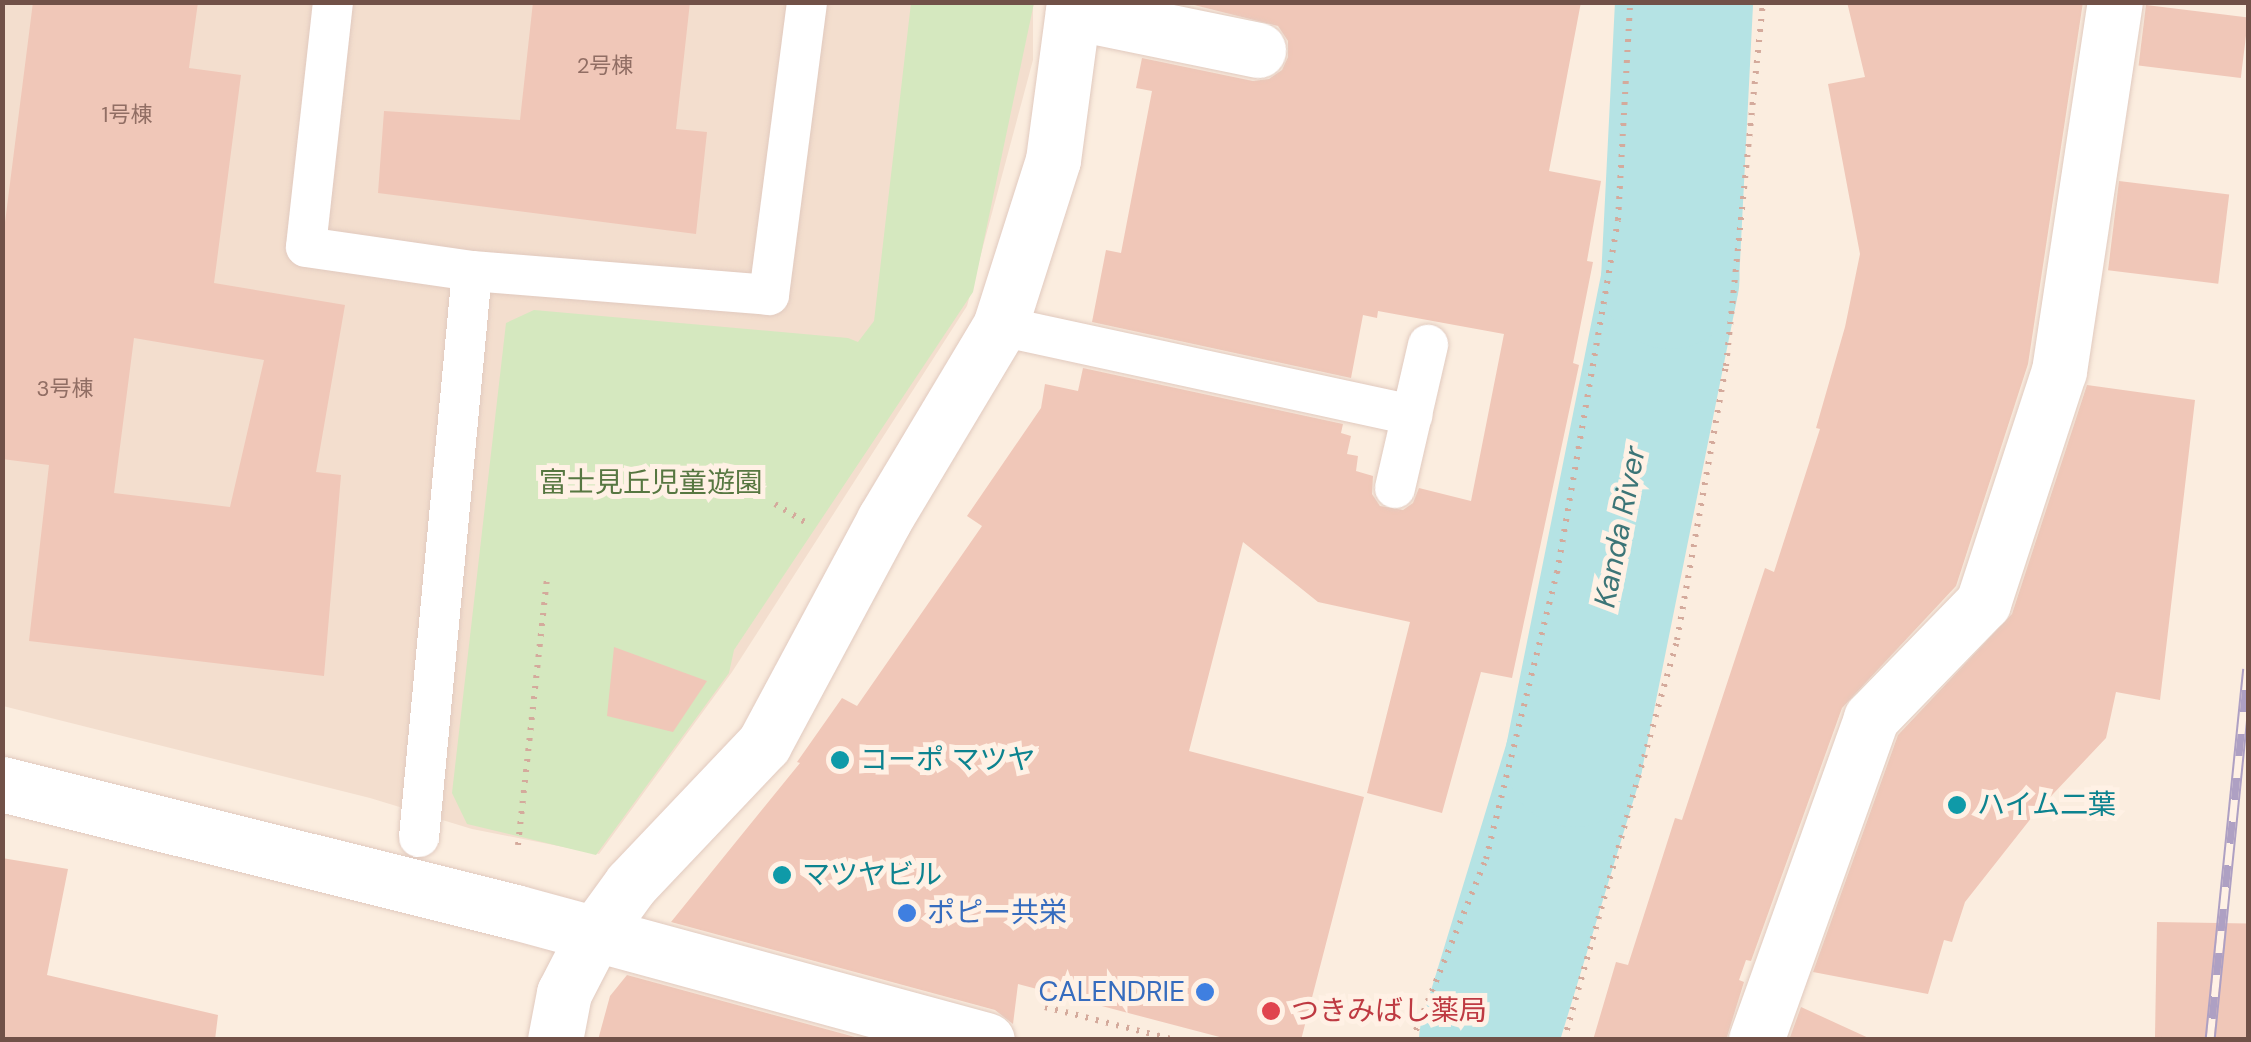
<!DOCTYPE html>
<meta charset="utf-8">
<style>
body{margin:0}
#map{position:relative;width:2251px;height:1042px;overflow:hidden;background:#fbeddf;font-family:"DM Sans","Noto Sans JP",sans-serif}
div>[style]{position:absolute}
.residential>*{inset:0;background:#f3dece}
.green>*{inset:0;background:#d5e8bf}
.river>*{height:138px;margin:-69px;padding:0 69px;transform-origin:69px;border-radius:69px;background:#b5e3e4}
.building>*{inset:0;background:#f0c7b8;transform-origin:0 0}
.path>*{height:6px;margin-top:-3px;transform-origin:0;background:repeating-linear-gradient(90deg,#d4aa9c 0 2.5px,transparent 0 10.5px)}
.roads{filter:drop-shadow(0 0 2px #e1cabf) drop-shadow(0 0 2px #e1cabf)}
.lane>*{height:40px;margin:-20px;padding:0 20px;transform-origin:20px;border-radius:20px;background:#fff}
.street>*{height:55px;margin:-27.5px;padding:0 27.5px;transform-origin:27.5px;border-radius:27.5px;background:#fff}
.rail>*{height:11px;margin-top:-5.5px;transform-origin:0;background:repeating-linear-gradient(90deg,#fff1e5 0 22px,#aea0c3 0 44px);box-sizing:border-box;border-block:2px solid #aea0c3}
.dots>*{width:28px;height:28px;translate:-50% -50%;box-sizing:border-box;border:5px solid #fff1e5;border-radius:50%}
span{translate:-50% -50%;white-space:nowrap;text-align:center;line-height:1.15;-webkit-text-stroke:10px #fff1e5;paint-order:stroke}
.number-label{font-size:22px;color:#916e64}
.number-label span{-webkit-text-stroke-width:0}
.park-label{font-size:28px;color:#577741}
.culture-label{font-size:28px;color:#0d838f}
.left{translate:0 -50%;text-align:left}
.shop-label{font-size:28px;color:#366cbe}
.right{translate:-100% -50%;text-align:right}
.health-label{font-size:28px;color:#be3a42}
.water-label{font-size:30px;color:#3c7577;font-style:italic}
.frame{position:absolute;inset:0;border:5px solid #715148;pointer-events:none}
</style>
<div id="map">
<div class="residential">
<i style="clip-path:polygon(2px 3px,1033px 3px,1033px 60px,967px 306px,732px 672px,599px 854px,472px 829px,370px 798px,3px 706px)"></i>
</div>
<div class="green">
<i style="clip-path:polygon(911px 3px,1034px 3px,973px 292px,734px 650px,729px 673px,596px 855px,467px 824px,452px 793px,506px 323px,534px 310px,848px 338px,858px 342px,874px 321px)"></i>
</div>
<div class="river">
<i style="left:1488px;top:1040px;width:295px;rotate:-73deg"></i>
<i style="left:1574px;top:758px;width:488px;rotate:-78.6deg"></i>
<i style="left:1670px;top:280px;width:278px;rotate:-87.1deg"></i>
</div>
<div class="building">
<i style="clip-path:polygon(evenodd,33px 2px,198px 2px,189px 68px,241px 75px,214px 283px,345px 305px,316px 472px,341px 475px,324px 676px,29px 641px,49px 465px,2px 459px,2px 246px,33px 2px,134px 338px,264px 360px,230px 507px,114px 493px,134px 338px)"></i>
<i style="clip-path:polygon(533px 2px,690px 2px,676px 129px,707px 132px,696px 234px,378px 193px,384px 111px,520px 120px)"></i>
<i style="clip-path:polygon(1182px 2px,1581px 2px,1549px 171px,1601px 181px,1587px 261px,1593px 262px,1573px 363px,1579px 365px,1512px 678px,1481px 672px,1442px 813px,1367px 793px,1410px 622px,1318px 602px,1243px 542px,1189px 751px,1364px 797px,1301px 1040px,1231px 1040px,1018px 984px,1013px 1024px,995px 1010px,671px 922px,800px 763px,797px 762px,842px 698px,857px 706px,982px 526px,967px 516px,1041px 408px,1045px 384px,1078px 391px,1083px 368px,1343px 424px,1341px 433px,1351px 436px,1347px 454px,1358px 456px,1356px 471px,1373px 476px,1372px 494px,1380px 506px,1403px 510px,1413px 503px,1419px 488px,1471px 501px,1504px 334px,1378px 311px,1377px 318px,1363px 315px,1351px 378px,1092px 322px,1106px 250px,1121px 253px,1152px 91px,1136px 88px,1142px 58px,1253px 81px,1269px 79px,1282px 70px,1288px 57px,1288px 41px,1278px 26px)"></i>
<i style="clip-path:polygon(1847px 2px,2083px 2px,2028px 364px,1956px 586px,1842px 708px,1751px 961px,1746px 960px,1739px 980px,1744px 982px,1726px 1040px,1593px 1040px,1616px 962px,1628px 965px,1675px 818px,1682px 820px,1765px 568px,1774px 572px,1820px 429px,1816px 428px,1845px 327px,1860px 254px,1828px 84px,1865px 77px)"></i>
<i style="left:2146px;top:5px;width:103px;height:61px;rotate:7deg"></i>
<i style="left:2119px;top:181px;width:111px;height:90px;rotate:7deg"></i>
<i style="clip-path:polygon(2087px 385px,2195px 400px,2160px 700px,2116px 692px,2106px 738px,2036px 812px,1965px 902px,1952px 942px,1944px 940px,1928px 994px,1813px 972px,1898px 735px,2012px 614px)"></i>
<i style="clip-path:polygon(614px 647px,707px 681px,673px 732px,607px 716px)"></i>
<i style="clip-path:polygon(2px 858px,68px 869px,47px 975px,218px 1015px,215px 1040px,2px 1040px)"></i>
<i style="left:2157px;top:922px;width:91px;height:116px;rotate:1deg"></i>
<i style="clip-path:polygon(627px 975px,866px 1040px,598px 1040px,610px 996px)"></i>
<i style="clip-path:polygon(1801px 1007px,1873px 1040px,1789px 1040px)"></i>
</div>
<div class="path">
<i style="left:775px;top:504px;width:37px;rotate:31deg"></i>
<i style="left:518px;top:845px;width:269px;rotate:-83.8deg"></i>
<i style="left:1045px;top:1007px;width:134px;rotate:14.2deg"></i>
<i style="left:1412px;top:1040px;width:196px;rotate:-67.8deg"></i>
<i style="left:1486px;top:859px;width:295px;rotate:-76.1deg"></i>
<i style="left:1557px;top:573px;width:358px;rotate:-80.2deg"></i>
<i style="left:1618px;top:220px;width:218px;rotate:-86.8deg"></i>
<i style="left:1564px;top:1040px;width:416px;rotate:-74.2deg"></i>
<i style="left:1677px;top:640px;width:278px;rotate:-79.9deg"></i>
<i style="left:1726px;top:366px;width:366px;rotate:-84.2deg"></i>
<i style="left:2163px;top:1040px;width:2px;rotate:-63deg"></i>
</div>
<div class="roads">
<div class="lane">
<i style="left:333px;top:2px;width:246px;rotate:96.3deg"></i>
<i style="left:306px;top:247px;width:168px;rotate:8.2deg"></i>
<i style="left:472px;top:271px;width:298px;rotate:4.6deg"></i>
<i style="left:769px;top:295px;width:295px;rotate:-82.6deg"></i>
<i style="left:1000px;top:326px;width:422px;rotate:12.2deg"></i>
<i style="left:1395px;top:488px;width:147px;rotate:-77deg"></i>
<i style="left:419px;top:837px;width:568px;rotate:-84.65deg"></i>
</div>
<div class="street">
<i style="left:1073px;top:12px;width:189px;rotate:11.6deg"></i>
<i style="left:2px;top:784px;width:529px;rotate:14.01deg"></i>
<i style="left:515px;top:912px;width:489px;rotate:15.2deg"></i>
<i style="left:555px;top:1040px;width:48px;rotate:-79.2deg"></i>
<i style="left:564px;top:993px;width:65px;rotate:-62.7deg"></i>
<i style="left:594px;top:935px;width:63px;rotate:-54deg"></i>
<i style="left:631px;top:884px;width:193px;rotate:-46.5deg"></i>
<i style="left:764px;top:744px;width:254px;rotate:-61.8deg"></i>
<i style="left:884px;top:520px;width:226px;rotate:-59.1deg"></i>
<i style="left:1000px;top:326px;width:174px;rotate:-72.3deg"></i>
<i style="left:1053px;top:160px;width:159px;rotate:-82.4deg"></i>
<i style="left:1756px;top:1040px;width:342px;rotate:-70.3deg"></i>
<i style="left:1871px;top:718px;width:161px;rotate:-45.8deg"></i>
<i style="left:1983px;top:603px;width:244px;rotate:-71.9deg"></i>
<i style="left:2059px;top:371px;width:373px;rotate:-81.4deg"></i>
</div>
</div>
<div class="rail">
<i style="left:2210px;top:1040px;width:373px;rotate:-84.2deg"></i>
</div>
<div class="dots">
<i style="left:840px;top:760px;background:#0f9aa8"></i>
<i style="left:1957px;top:805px;background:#0f9aa8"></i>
<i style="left:782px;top:875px;background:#0f9aa8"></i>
<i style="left:907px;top:913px;background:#3f7fe0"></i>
<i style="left:1205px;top:992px;background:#3f7fe0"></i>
<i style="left:1271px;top:1011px;background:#e0444e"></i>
</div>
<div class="number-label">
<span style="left:605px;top:66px">2号棟</span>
<span style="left:127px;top:115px">1号棟</span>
<span style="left:65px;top:389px">3号棟</span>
</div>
<div class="park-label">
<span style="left:651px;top:483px">富士見丘児童遊園</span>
</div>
<div class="culture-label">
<span class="left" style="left:860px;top:760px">コーポ マツヤ</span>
<span class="left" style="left:1977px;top:805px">ハイム二葉</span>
<span class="left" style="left:802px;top:875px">マツヤビル</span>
</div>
<div class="shop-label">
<span class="left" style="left:927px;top:913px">ポピー共栄</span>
<span class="right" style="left:1185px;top:992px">CALENDRIE</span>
</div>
<div class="health-label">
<span class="left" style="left:1291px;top:1011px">つきみばし薬局</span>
</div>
<div class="water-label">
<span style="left:1620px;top:527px;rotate:-79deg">Kanda River</span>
</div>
<div class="frame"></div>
</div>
